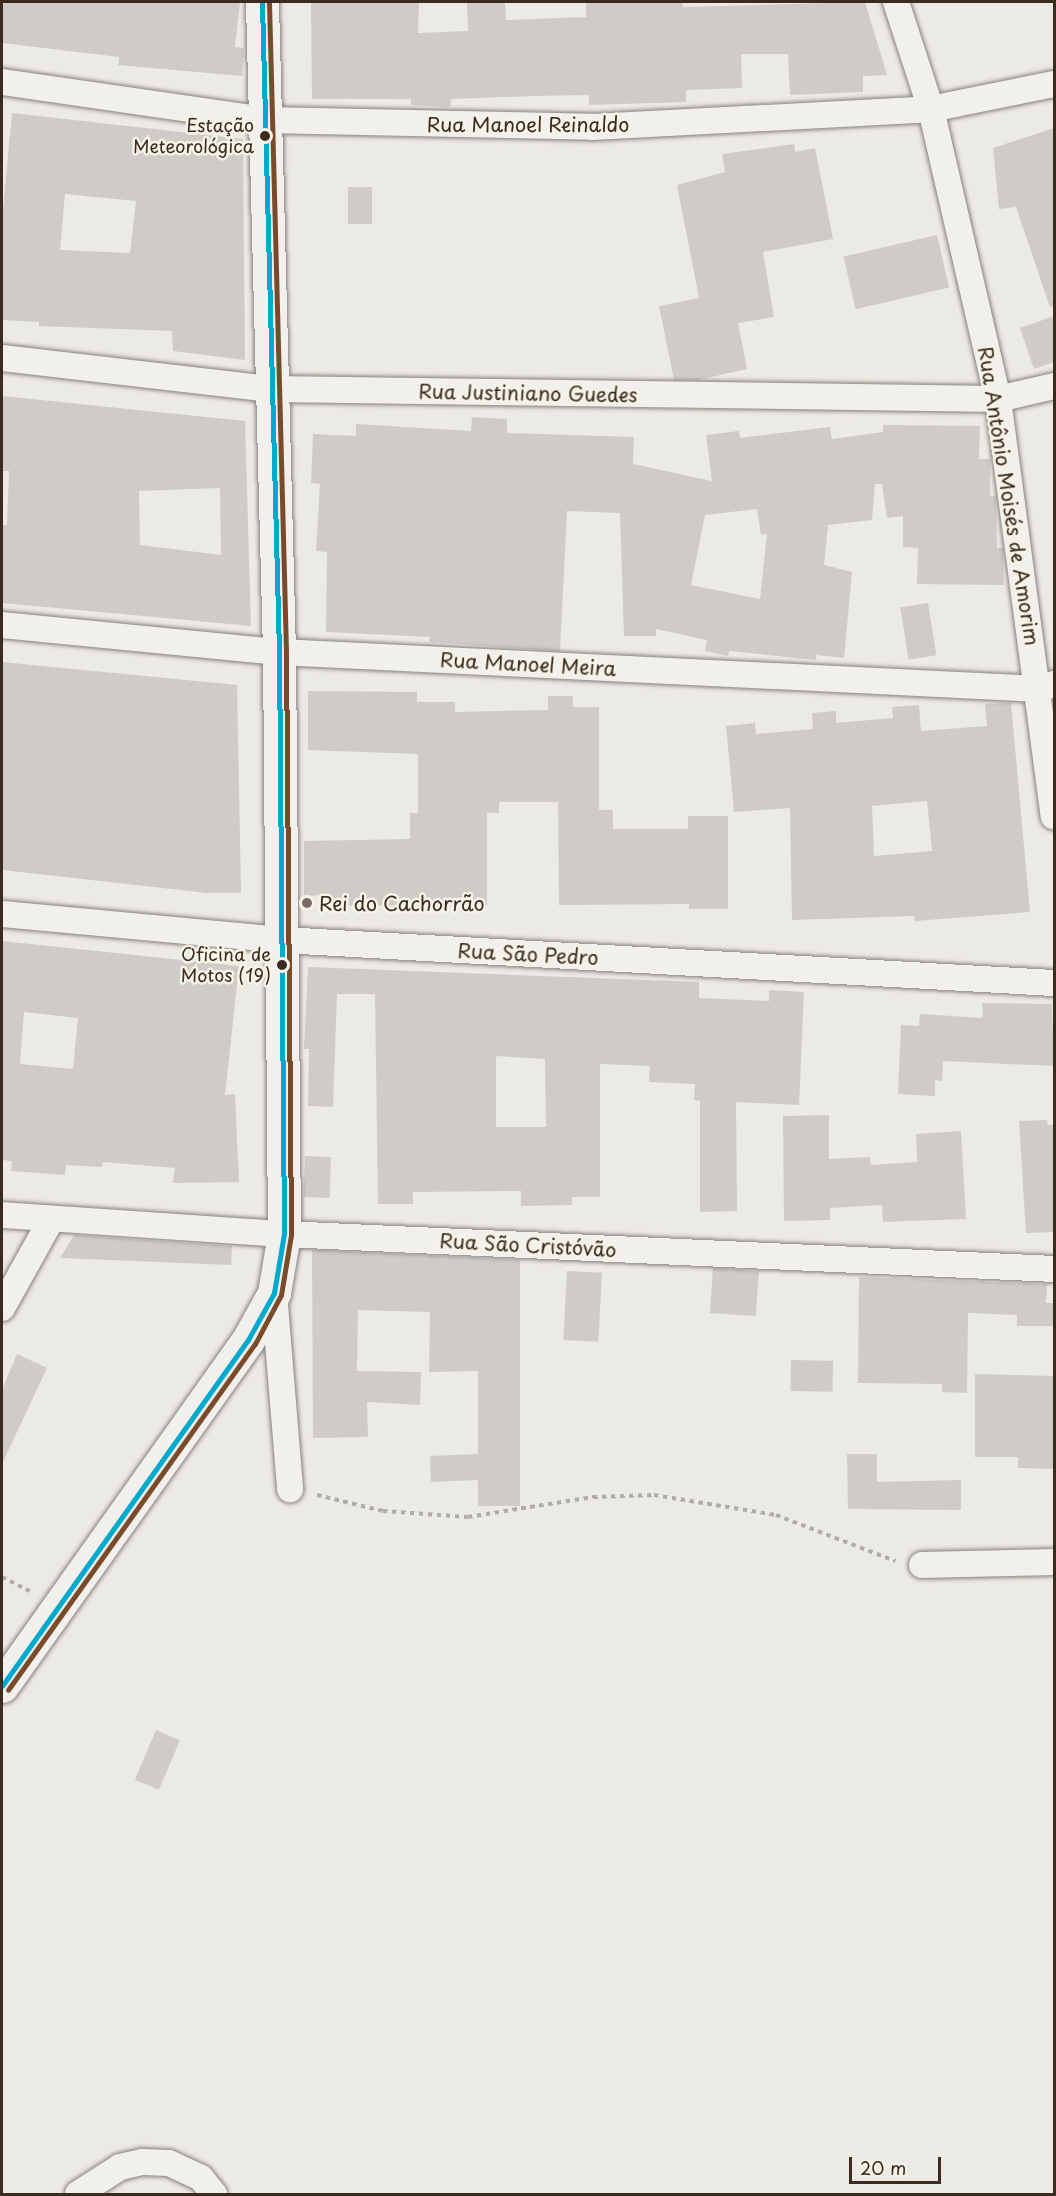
<!DOCTYPE html>
<meta charset="utf-8">
<style>
body{margin:0}
#map{position:relative;width:1056px;height:2196px;overflow:hidden;background:#eceae4;font-family:"Playpen Sans",sans-serif}
div>[style]{position:absolute}
.building>*{inset:0;background:#cfccc7;transform-origin:0 0}
.path>*{height:4px;margin-top:-2px;transform-origin:0;background:repeating-linear-gradient(90deg,#b0ada8 0 4.5px,transparent 0 9px)}
.roads{filter:drop-shadow(0 0 2px #86827c) drop-shadow(0 0 2px #86827c)}
.street>*{height:26px;margin:-13px;padding:0 13px;transform-origin:13px;border-radius:13px;background:#f1f0ec}
.primary>*{height:33px;margin:-16.5px;padding:0 16.5px;transform-origin:16.5px;border-radius:16.5px;background:#f1f0ec}
.bus-1>*{height:4.5px;margin:-2.25px;padding:0 2.25px;transform-origin:2.25px;border-radius:2.25px;background:#00a9ce}
.bus-2>*{height:4.5px;margin:-2.25px;padding:0 2.25px;transform-origin:2.25px;border-radius:2.25px;background:#7a4b2a}
.dots>*{width:16px;height:16px;translate:-50% -50%;box-sizing:border-box;border:3px solid #f7f3e8;border-radius:50%}
span{translate:-50% -50%;white-space:nowrap;text-align:center;line-height:1.15;-webkit-text-stroke:5px #f7f3e8;paint-order:stroke}
.bus-label{font-size:18px;color:#3b2a1e}
.right{translate:-100% -50%;text-align:right}
.street-label{font-size:20px;color:#3b2a1e}
.poi-label{font-size:20px;color:#3b2a1e}
.left{translate:0 -50%;text-align:left}
.frame{position:absolute;inset:0;border:3px solid #3b2a1e;pointer-events:none}
.scale{position:absolute;left:849px;top:2157px;width:92px;height:27px;box-sizing:border-box;border:3px solid #3b2a1e;border-top:0;padding-left:8px;font-size:18px;line-height:21px;white-space:nowrap;color:#3b2a1e;-webkit-text-stroke:4px #f7f3e8;paint-order:stroke}
</style>
<div id="map">
<div class="building">
<i style="clip-path:polygon(2px 2px,240px 2px,235px 47px,244px 48px,242px 76px,118px 65px,119px 57px,2px 43px)"></i>
<i style="clip-path:polygon(311px 2px,419px 2px,418px 33px,468px 31px,467px 2px,505px 2px,506px 20px,586px 17px,586px 2px,682px 2px,683px 7px,865px 2px,887px 75px,863px 76px,863px 92px,790px 95px,788px 54px,741px 54px,742px 88px,686px 90px,686px 102px,589px 105px,589px 95px,534px 96px,451px 99px,450px 107px,411px 105px,411px 99px,312px 99px)"></i>
<i style="clip-path:polygon(evenodd,12px 113px,243px 139px,245px 360px,173px 351px,172px 331px,39px 326px,39px 322px,2px 320px,2px 219px,12px 113px,65px 194px,136px 201px,130px 253px,60px 250px,65px 194px)"></i>
<i style="clip-path:polygon(1054px 128px,1054px 306px,1050px 307px,1016px 207px,999px 209px,993px 148px)"></i>
<i style="clip-path:polygon(794px 144px,795px 152px,815px 148px,833px 239px,763px 252px,774px 317px,738px 323px,747px 369px,698px 380px,674px 380px,659px 306px,699px 298px,677px 185px,725px 172px,722px 154px)"></i>
<i style="left:348px;top:187px;width:24px;height:37px"></i>
<i style="left:937px;top:235px;width:54px;height:96px;rotate:77deg"></i>
<i style="clip-path:polygon(1054px 316px,1054px 362px,1034px 369px,1020px 328px)"></i>
<i style="clip-path:polygon(evenodd,2px 396px,245px 421px,251px 626px,2px 603px,2px 525px,7px 525px,9px 471px,2px 471px,2px 396px,220px 488px,221px 555px,140px 545px,139px 491px,220px 488px)"></i>
<i style="clip-path:polygon(evenodd,472px 417px,507px 419px,507px 433px,634px 437px,633px 464px,712px 481px,706px 435px,739px 431px,740px 438px,830px 427px,832px 439px,883px 432px,883px 425px,980px 426px,979px 459px,990px 459px,990px 496px,996px 496px,997px 548px,1003px 548px,1004px 585px,917px 584px,918px 548px,903px 547px,903px 516px,887px 518px,882px 484px,875px 484px,872px 520px,828px 525px,824px 565px,852px 572px,844px 658px,816px 655px,816px 660px,729px 651px,728px 656px,705px 651px,707px 640px,656px 629px,656px 636px,624px 636px,620px 513px,567px 511px,560px 651px,429px 642px,430px 637px,326px 632px,327px 552px,316px 551px,320px 484px,311px 483px,313px 434px,356px 436px,356px 424px,471px 431px,472px 417px,757px 509px,761px 535px,767px 534px,760px 599px,691px 585px,705px 515px,757px 509px)"></i>
<i style="left:928px;top:603px;width:53px;height:28px;rotate:81deg"></i>
<i style="clip-path:polygon(2px 662px,237px 685px,241px 893px,207px 893px,2px 870px)"></i>
<i style="clip-path:polygon(308px 691px,417px 692px,417px 702px,455px 702px,455px 712px,548px 710px,548px 696px,573px 696px,573px 707px,599px 707px,599px 810px,613px 810px,613px 829px,688px 829px,688px 816px,728px 816px,728px 909px,689px 909px,689px 904px,559px 905px,558px 802px,499px 802px,499px 813px,487px 813px,487px 905px,330px 906px,330px 895px,304px 896px,304px 841px,410px 839px,410px 813px,418px 813px,418px 754px,308px 750px)"></i>
<i style="clip-path:polygon(evenodd,1011px 703px,1030px 912px,915px 921px,914px 916px,792px 920px,790px 808px,734px 812px,726px 726px,755px 723px,756px 734px,813px 729px,812px 713px,836px 711px,836px 723px,893px 718px,892px 707px,919px 705px,921px 731px,987px 726px,985px 704px,1011px 703px,927px 801px,932px 851px,874px 856px,872px 806px,927px 801px)"></i>
<i style="clip-path:polygon(evenodd,2px 941px,239px 966px,225px 1095px,235px 1094px,239px 1182px,173px 1183px,175px 1168px,103px 1162px,102px 1167px,66px 1165px,65px 1175px,11px 1171px,12px 1161px,2px 1160px,2px 941px,24px 1012px,78px 1018px,73px 1069px,20px 1064px,24px 1012px)"></i>
<i style="clip-path:polygon(evenodd,308px 967px,699px 982px,699px 998px,769px 1001px,769px 990px,804px 992px,799px 1105px,736px 1102px,737px 1211px,700px 1212px,700px 1101px,694px 1100px,695px 1084px,649px 1082px,650px 1066px,600px 1064px,600px 1197px,572px 1197px,572px 1205px,521px 1206px,521px 1191px,413px 1192px,413px 1204px,378px 1204px,375px 994px,337px 994px,333px 1107px,308px 1106px,309px 1049px,304px 1049px,308px 967px,496px 1056px,545px 1059px,546px 1127px,496px 1127px,496px 1056px)"></i>
<i style="clip-path:polygon(982px 1003px,1052px 1004px,1054px 1066px,943px 1061px,942px 1081px,935px 1080px,935px 1096px,898px 1094px,901px 1025px,919px 1026px,920px 1014px,983px 1018px)"></i>
<i style="clip-path:polygon(829px 1115px,829px 1159px,870px 1157px,871px 1165px,917px 1162px,916px 1134px,961px 1131px,966px 1219px,883px 1222px,882px 1205px,830px 1208px,830px 1220px,784px 1221px,783px 1116px)"></i>
<i style="clip-path:polygon(1047px 1120px,1048px 1125px,1054px 1124px,1054px 1232px,1026px 1233px,1019px 1121px)"></i>
<i style="left:305px;top:1156px;width:26px;height:41px;rotate:2deg"></i>
<i style="clip-path:polygon(74px 1235px,232px 1246px,231px 1265px,60px 1258px)"></i>
<i style="clip-path:polygon(312px 1250px,520px 1260px,520px 1506px,478px 1506px,478px 1480px,431px 1482px,430px 1456px,478px 1454px,478px 1371px,429px 1372px,430px 1312px,358px 1310px,357px 1371px,421px 1372px,420px 1405px,367px 1402px,368px 1437px,313px 1438px)"></i>
<i style="left:713px;top:1268px;width:46px;height:45px;rotate:4deg"></i>
<i style="left:567px;top:1271px;width:35px;height:69px;rotate:3deg"></i>
<i style="clip-path:polygon(859px 1277px,1047px 1284px,1046px 1303px,1054px 1303px,1054px 1326px,1017px 1326px,1017px 1315px,968px 1313px,967px 1393px,942px 1392px,942px 1384px,858px 1383px)"></i>
<i style="clip-path:polygon(17px 1354px,47px 1368px,2px 1464px,2px 1390px)"></i>
<i style="left:791px;top:1360px;width:42px;height:31px;rotate:1deg"></i>
<i style="clip-path:polygon(975px 1374px,1054px 1376px,1054px 1469px,1018px 1468px,1018px 1457px,975px 1457px)"></i>
<i style="clip-path:polygon(847px 1454px,877px 1454px,877px 1482px,961px 1480px,961px 1510px,848px 1509px)"></i>
<i style="left:156px;top:1730px;width:26px;height:54px;rotate:23deg"></i>
</div>
<div class="path">
<i style="left:317px;top:1495px;width:68px;rotate:13.6deg"></i>
<i style="left:383px;top:1511px;width:85px;rotate:4deg"></i>
<i style="left:468px;top:1517px;width:127px;rotate:-9.1deg"></i>
<i style="left:593px;top:1497px;width:61px;rotate:-1.9deg"></i>
<i style="left:654px;top:1495px;width:124px;rotate:9.3deg"></i>
<i style="left:776px;top:1515px;width:128px;rotate:21.1deg"></i>
<i style="left:2px;top:1577px;width:31px;rotate:27deg"></i>
</div>
<div class="roads">
<div class="street">
<i style="left:896px;top:2px;width:113px;rotate:71.9deg"></i>
<i style="left:931px;top:109px;width:298px;rotate:77deg"></i>
<i style="left:998px;top:399px;width:421px;rotate:82.4deg"></i>
<i style="left:2px;top:82px;width:266px;rotate:8.2deg"></i>
<i style="left:265px;top:120px;width:328px;rotate:1.2deg"></i>
<i style="left:593px;top:127px;width:338px;rotate:-3deg"></i>
<i style="left:931px;top:109px;width:126px;rotate:-11.5deg"></i>
<i style="left:2px;top:358px;width:271px;rotate:6.6deg"></i>
<i style="left:271px;top:389px;width:727px;rotate:0.79deg"></i>
<i style="left:998px;top:399px;width:57px;rotate:-13.1deg"></i>
<i style="left:2px;top:625px;width:278px;rotate:5.6deg"></i>
<i style="left:279px;top:652px;width:762px;rotate:2.78deg"></i>
<i style="left:1040px;top:689px;width:15px;rotate:-20deg"></i>
<i style="left:2px;top:914px;width:281px;rotate:5.3deg"></i>
<i style="left:282px;top:940px;width:773px;rotate:3.19deg"></i>
<i style="left:2px;top:1215px;width:283px;rotate:3.9deg"></i>
<i style="left:284px;top:1234px;width:771px;rotate:2.6deg"></i>
<i style="left:274px;top:1293px;width:197px;rotate:85.3deg"></i>
<i style="left:2px;top:1308px;width:101px;rotate:-60.9deg"></i>
<i style="left:922px;top:1565px;width:132px;rotate:-1.3deg"></i>
<i style="left:78px;top:2194px;width:50px;rotate:-32.7deg"></i>
<i style="left:120px;top:2167px;width:23px;rotate:-13deg"></i>
<i style="left:142px;top:2162px;width:27px;rotate:2deg"></i>
<i style="left:169px;top:2163px;width:35px;rotate:25deg"></i>
<i style="left:201px;top:2178px;width:21px;rotate:51deg"></i>
</div>
<div class="primary">
<i style="left:2px;top:1686px;width:425px;rotate:-54.6deg"></i>
<i style="left:248px;top:1340px;width:54px;rotate:-61deg"></i>
<i style="left:274px;top:1293px;width:60px;rotate:-80.4deg"></i>
<i style="left:284px;top:1234px;width:582px;rotate:-90.49deg"></i>
<i style="left:279px;top:652px;width:650px;rotate:-91.5deg"></i>
</div>
</div>
<div class="bus-1">
<i style="left:2px;top:1686px;width:425px;rotate:-54.6deg"></i>
<i style="left:248px;top:1340px;width:54px;rotate:-61deg"></i>
<i style="left:274px;top:1293px;width:60px;rotate:-80.4deg"></i>
<i style="left:284px;top:1234px;width:582px;rotate:-90.49deg"></i>
<i style="left:279px;top:652px;width:650px;rotate:-91.5deg"></i>
</div>
<div class="bus-2">
<i style="left:8px;top:1690px;width:425px;rotate:-54.5deg"></i>
<i style="left:255px;top:1344px;width:55px;rotate:-62deg"></i>
<i style="left:281px;top:1295px;width:61px;rotate:-80.5deg"></i>
<i style="left:291px;top:1235px;width:583px;rotate:-90.49deg"></i>
<i style="left:286px;top:652px;width:650px;rotate:-91.5deg"></i>
</div>
<div class="dots">
<i style="left:265px;top:136px;background:#3b2a1e"></i>
<i style="left:307px;top:903px;background:#796d63"></i>
<i style="left:282px;top:965px;background:#3b2a1e"></i>
</div>
<div class="bus-label">
<span class="right" style="left:254px;top:136px">Estação<br>Meteorológica</span>
<span class="right" style="left:271px;top:965px">Oficina de<br>Motos (19)</span>
</div>
<div class="street-label">
<span style="left:528px;top:124px">Rua Manoel Reinaldo</span>
<span style="left:528px;top:393px;rotate:1deg">Rua Justiniano Guedes</span>
<span style="left:1009px;top:496px;rotate:81deg">Rua Antônio Moisés de Amorim</span>
<span style="left:528px;top:664px;rotate:3deg">Rua Manoel Meira</span>
<span style="left:528px;top:954px;rotate:3deg">Rua São Pedro</span>
<span style="left:528px;top:1245px;rotate:3deg">Rua São Cristóvão</span>
</div>
<div class="poi-label">
<span class="left" style="left:319px;top:903px">Rei do Cachorrão</span>
</div>
<div class="frame"></div>
<div class="scale">20 m</div>
</div>
